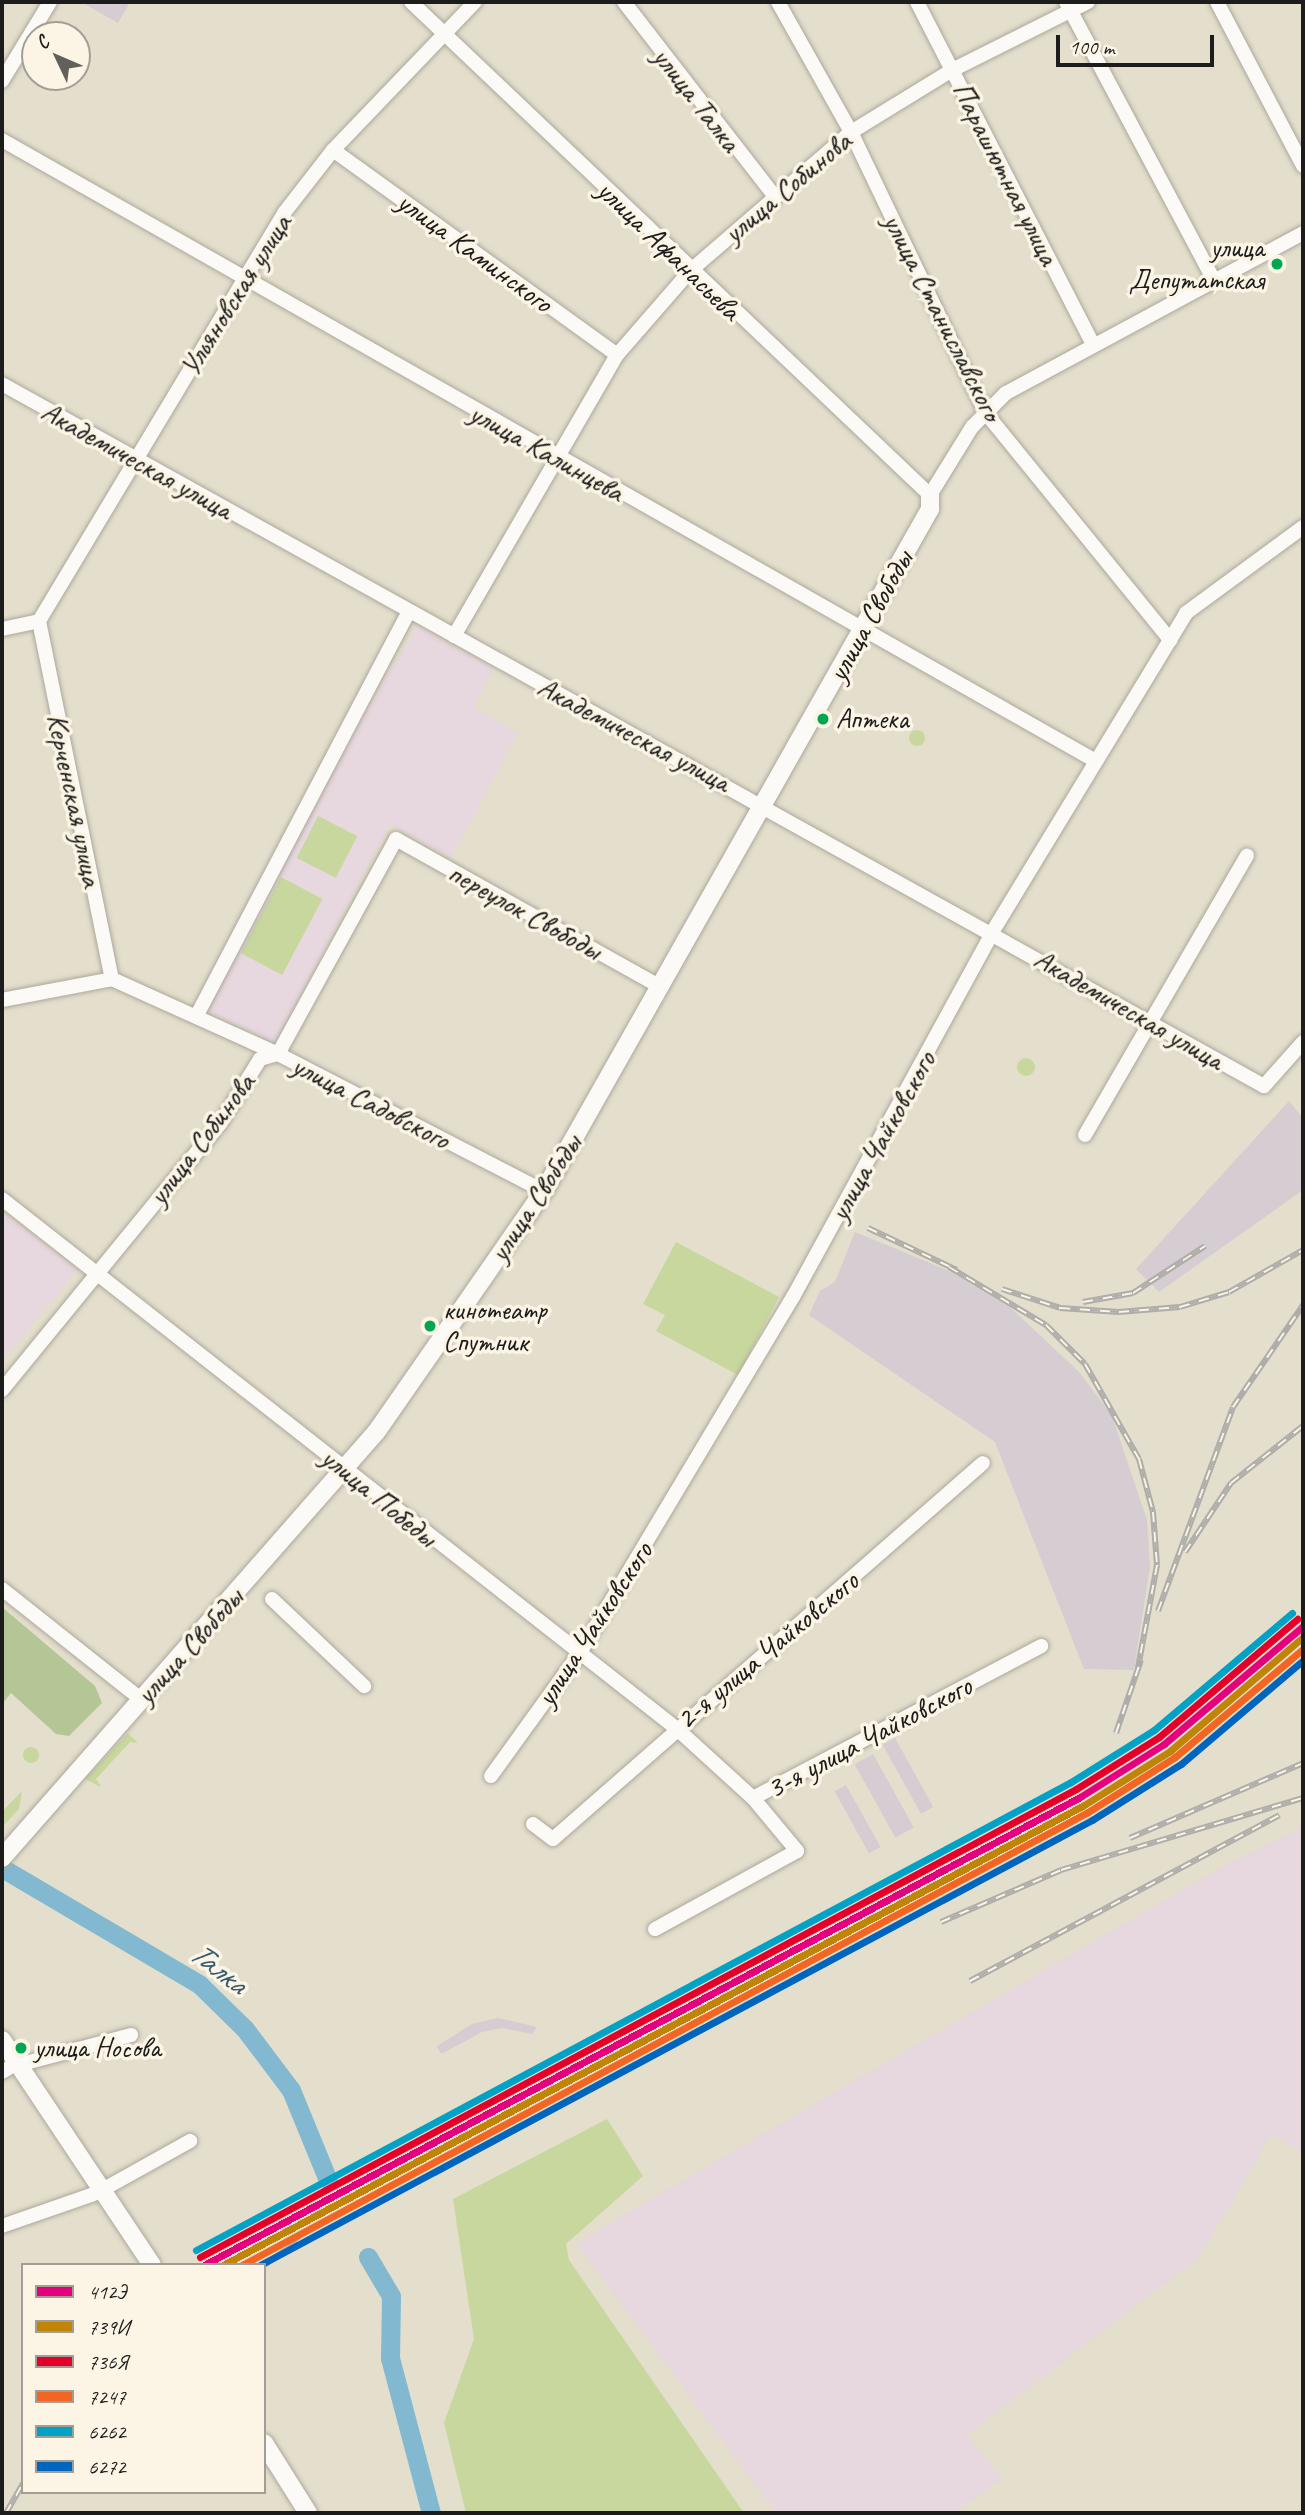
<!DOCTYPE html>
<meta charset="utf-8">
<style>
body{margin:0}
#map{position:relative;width:1305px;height:2515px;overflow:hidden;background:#e4decc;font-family:Caveat,sans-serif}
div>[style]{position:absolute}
.built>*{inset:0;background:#e7d7de}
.industrial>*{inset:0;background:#d5cdd2;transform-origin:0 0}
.green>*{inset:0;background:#c8d79e;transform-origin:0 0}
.round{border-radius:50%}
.forest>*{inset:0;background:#b4c696}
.river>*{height:19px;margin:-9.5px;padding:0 9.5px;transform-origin:9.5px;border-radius:9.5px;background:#82b8d0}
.roads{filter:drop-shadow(0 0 2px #aca89d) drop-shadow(0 0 2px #aca89d)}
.minor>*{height:14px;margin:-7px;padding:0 7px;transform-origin:7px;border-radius:7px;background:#fbfaf7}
.major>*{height:18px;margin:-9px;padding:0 9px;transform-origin:9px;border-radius:9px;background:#fbfaf7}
.rail>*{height:6px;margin-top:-3px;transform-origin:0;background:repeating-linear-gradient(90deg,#fcf5e5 0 10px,#aeadaa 0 20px);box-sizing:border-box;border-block:2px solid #aeadaa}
.rail-1>*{height:7px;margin:-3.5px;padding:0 3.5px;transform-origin:3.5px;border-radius:3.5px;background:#e5007d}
.rail-2>*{height:7px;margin:-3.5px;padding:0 3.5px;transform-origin:3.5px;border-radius:3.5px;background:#c08407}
.rail-3>*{height:7px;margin:-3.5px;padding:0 3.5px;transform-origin:3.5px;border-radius:3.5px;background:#e4002b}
.rail-4>*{height:7px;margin:-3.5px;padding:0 3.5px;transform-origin:3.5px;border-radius:3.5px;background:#f26522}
.rail-5>*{height:7px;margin:-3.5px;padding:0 3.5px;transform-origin:3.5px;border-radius:3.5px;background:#01a2c5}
.rail-6>*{height:7px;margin:-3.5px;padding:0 3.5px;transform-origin:3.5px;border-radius:3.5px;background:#0065bd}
.dots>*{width:19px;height:19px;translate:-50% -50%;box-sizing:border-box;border:4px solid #fcf5e5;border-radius:50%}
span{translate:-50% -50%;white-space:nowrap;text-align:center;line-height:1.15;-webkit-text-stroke:7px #fcf5e5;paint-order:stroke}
.bus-label{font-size:28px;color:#1c1c1c}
.right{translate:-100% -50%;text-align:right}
.left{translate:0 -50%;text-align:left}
.street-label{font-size:30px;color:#1c1c1c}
.water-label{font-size:32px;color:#375b6e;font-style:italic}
.frame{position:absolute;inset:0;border:4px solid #1c1c1c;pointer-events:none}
.legend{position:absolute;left:21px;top:2263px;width:245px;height:231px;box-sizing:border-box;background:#fcf5e5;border:2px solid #a29e95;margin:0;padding:9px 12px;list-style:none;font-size:21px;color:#1c1c1c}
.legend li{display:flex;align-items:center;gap:14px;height:35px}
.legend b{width:35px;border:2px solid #a29e95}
.north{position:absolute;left:21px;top:21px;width:70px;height:70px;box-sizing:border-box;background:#fcf5e5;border:2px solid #a29e95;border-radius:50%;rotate:314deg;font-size:19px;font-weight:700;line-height:28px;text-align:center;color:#1c1c1c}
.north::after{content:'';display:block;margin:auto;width:24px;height:32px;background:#62605a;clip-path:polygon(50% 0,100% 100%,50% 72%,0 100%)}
.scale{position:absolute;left:1056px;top:35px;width:158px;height:32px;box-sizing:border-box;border:4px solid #1c1c1c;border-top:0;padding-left:9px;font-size:21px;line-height:24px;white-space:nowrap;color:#1c1c1c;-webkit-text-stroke:5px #fcf5e5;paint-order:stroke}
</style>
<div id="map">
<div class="built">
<i style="clip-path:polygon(417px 626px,494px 668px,473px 707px,518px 733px,451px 858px,390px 824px,275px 1043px,208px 1011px,288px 841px)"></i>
<i style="clip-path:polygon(2px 1212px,77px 1270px,2px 1361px)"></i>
<i style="clip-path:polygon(1303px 1827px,1303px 2152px,1271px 2135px,1199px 2257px,967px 2435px,1002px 2479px,953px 2513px,776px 2513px,576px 2243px,1227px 1864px)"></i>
</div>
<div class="industrial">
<i style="clip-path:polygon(81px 2px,130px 2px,118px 23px)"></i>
<i style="clip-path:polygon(1289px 1101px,1303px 1118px,1303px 1190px,1159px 1292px,1136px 1269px)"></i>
<i style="clip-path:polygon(855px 1232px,947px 1270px,1010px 1307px,1080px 1373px,1112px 1416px,1147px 1520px,1150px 1567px,1134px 1670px,1084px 1669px,995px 1442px,809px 1315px,820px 1291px,835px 1282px)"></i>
<i style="left:895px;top:1738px;width:79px;height:14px;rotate:61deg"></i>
<i style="left:873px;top:1754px;width:84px;height:21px;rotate:61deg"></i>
<i style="left:846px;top:1785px;width:71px;height:13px;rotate:61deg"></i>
<i style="clip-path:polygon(498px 2018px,537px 2027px,532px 2034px,502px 2028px,482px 2032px,441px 2054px,437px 2046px,472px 2024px)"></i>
</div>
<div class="green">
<i class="round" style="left:909px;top:730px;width:16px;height:16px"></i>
<i style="left:318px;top:816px;width:44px;height:47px;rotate:27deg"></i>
<i style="left:281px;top:877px;width:47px;height:86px;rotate:28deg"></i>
<i class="round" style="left:1017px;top:1058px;width:18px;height:18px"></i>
<i style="clip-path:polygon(676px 1242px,779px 1297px,738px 1375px,656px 1331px,665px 1315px,643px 1304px)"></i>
<i style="clip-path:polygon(128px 1733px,138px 1743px,130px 1742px,96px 1779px,101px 1787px,85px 1779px)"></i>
<i class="round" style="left:23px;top:1747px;width:16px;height:16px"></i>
<i style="clip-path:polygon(22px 1791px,19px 1809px,2px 1827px,2px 1812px)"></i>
<i style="clip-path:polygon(607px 2119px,643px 2176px,566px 2244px,569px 2260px,744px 2513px,466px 2513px,444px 2423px,474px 2339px,453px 2199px)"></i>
</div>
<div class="forest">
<i style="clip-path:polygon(2px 1607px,95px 1686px,102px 1703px,69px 1736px,56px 1734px,11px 1693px,2px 1704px)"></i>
</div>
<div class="river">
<i style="left:2px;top:1868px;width:229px;rotate:30.5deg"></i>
<i style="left:199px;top:1984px;width:64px;rotate:44.4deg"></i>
<i style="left:245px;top:2029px;width:76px;rotate:53deg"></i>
<i style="left:291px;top:2090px;width:97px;rotate:67.7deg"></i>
<i style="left:368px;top:2257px;width:45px;rotate:59.5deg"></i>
<i style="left:391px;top:2296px;width:62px;rotate:90.9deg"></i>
<i style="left:390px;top:2358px;width:160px;rotate:75.2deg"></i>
</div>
<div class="roads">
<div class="minor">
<i style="left:411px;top:2px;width:716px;rotate:43.53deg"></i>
<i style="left:930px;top:495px;width:80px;rotate:-58.3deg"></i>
<i style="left:972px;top:427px;width:48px;rotate:-45deg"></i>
<i style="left:1006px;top:393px;width:337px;rotate:-28.3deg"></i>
<i style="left:624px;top:2px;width:243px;rotate:52.2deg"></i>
<i style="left:778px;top:2px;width:149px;rotate:60.7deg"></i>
<i style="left:851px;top:132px;width:310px;rotate:64.4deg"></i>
<i style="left:985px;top:412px;width:294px;rotate:50.9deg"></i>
<i style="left:917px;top:2px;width:386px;rotate:62.8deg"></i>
<i style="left:1066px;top:2px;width:315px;rotate:62deg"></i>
<i style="left:1217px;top:2px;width:185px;rotate:62.3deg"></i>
<i style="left:2px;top:81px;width:92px;rotate:-58.7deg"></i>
<i style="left:2px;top:140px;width:1256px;rotate:29.59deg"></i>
<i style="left:333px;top:150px;width:350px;rotate:35.8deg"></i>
<i style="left:2px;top:384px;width:1444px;rotate:29.09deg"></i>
<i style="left:1264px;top:1086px;width:59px;rotate:-48.4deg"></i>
<i style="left:39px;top:621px;width:476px;rotate:-59deg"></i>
<i style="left:284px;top:213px;width:80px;rotate:-52.1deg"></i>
<i style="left:333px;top:150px;width:205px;rotate:-46.2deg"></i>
<i style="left:39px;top:621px;width:365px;rotate:78.5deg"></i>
<i style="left:2px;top:629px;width:38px;rotate:-12deg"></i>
<i style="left:454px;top:636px;width:325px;rotate:-59.9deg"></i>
<i style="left:617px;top:355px;width:111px;rotate:-49deg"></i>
<i style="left:690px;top:271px;width:213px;rotate:-40.8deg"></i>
<i style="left:851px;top:132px;width:121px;rotate:-31.5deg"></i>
<i style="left:954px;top:69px;width:150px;rotate:-26.6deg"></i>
<i style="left:2px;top:1000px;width:112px;rotate:-10.8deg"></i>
<i style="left:112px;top:979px;width:182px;rotate:24.3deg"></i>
<i style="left:278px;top:1054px;width:299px;rotate:27.3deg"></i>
<i style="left:197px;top:1015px;width:455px;rotate:-62.3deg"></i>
<i style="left:1085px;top:1135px;width:323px;rotate:-59.9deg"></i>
<i style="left:2px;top:1199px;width:857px;rotate:38.13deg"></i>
<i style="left:676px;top:1728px;width:104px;rotate:42.3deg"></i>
<i style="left:753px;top:1798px;width:69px;rotate:50.3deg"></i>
<i style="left:797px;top:1851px;width:162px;rotate:151.2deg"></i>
<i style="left:2px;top:1390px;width:344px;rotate:-50.7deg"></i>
<i style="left:220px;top:1124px;width:76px;rotate:-58.4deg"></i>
<i style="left:260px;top:1059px;width:19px;rotate:-16deg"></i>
<i style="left:278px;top:1054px;width:245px;rotate:-61.2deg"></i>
<i style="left:396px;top:839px;width:295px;rotate:29.2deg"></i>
<i style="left:2px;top:1589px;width:177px;rotate:38.4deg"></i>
<i style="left:272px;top:1599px;width:127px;rotate:43.4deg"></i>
<i style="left:491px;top:1776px;width:154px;rotate:-54.2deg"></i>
<i style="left:581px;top:1651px;width:413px;rotate:-59.1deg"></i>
<i style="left:793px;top:1297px;width:417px;rotate:-61.3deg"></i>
<i style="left:993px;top:931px;width:372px;rotate:-58.7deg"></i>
<i style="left:1186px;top:613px;width:145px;rotate:-36.3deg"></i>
<i style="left:753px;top:1798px;width:326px;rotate:-27.8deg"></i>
<i style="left:533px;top:1824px;width:25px;rotate:37deg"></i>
<i style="left:553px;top:1839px;width:571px;rotate:-41.17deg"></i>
<i style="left:18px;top:2065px;width:117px;rotate:-14.9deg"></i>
<i style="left:2px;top:2072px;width:8px;rotate:-30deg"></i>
<i style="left:102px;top:2190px;width:101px;rotate:-29.1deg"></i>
<i style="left:2px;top:2226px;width:97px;rotate:-19.2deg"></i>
</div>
<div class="major">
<i style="left:2px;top:1858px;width:568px;rotate:-48.71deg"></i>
<i style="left:377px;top:1431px;width:292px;rotate:-55.2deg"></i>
<i style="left:544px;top:1191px;width:784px;rotate:-60.49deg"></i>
<i style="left:930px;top:509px;width:14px;rotate:-90deg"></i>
<i style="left:2px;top:2040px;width:270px;rotate:56.3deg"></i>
<i style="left:264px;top:2443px;width:83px;rotate:57.8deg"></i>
</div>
</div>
<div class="rail">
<i style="left:868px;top:1228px;width:98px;rotate:25.3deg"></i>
<i style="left:949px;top:1267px;width:113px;rotate:30.9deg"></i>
<i style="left:1046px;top:1325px;width:55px;rotate:45deg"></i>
<i style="left:1085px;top:1364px;width:109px;rotate:60.4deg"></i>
<i style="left:1139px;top:1459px;width:55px;rotate:75.2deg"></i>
<i style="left:1153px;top:1512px;width:53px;rotate:85.7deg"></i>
<i style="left:1157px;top:1565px;width:105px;rotate:100.5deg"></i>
<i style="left:1002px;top:1289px;width:61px;rotate:18.1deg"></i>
<i style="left:1060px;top:1308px;width:59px;rotate:3.9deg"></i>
<i style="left:1119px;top:1312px;width:61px;rotate:-4.7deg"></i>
<i style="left:1180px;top:1307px;width:51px;rotate:-17deg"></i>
<i style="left:1229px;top:1292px;width:85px;rotate:-29.6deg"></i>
<i style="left:1083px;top:1302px;width:51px;rotate:-10.2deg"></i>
<i style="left:1133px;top:1293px;width:86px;rotate:-33.1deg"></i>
<i style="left:1185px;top:1552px;width:83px;rotate:-56.3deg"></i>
<i style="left:1231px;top:1483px;width:92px;rotate:-38.4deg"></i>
<i style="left:1158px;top:1611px;width:217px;rotate:-69.8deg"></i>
<i style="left:1233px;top:1407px;width:124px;rotate:-55.5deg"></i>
<i style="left:1116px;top:1733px;width:77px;rotate:-71.1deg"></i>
<i style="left:1130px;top:1838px;width:189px;rotate:-23.4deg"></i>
<i style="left:941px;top:1922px;width:131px;rotate:-23.4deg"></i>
<i style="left:1061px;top:1870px;width:252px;rotate:-16.6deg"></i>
<i style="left:970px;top:1981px;width:351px;rotate:-28.2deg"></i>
<i style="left:264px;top:2265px;width:45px;rotate:-34deg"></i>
<i style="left:6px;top:2513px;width:34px;rotate:-60deg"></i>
</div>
<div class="rail-1">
<i style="left:204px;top:2265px;width:993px;rotate:-28.11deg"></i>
<i style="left:1080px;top:1797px;width:99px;rotate:-32.2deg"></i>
<i style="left:1164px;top:1744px;width:182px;rotate:-40.3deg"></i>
</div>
<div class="rail-2">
<i style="left:223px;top:2265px;width:976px;rotate:-28.11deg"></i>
<i style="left:1084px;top:1805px;width:102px;rotate:-32.1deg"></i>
<i style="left:1170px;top:1751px;width:175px;rotate:-40.6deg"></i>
</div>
<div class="rail-3">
<i style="left:200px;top:2257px;width:993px;rotate:-28.11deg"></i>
<i style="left:1076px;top:1789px;width:98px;rotate:-32.1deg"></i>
<i style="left:1159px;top:1737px;width:182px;rotate:-40.5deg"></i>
</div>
<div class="rail-4">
<i style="left:242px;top:2265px;width:960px;rotate:-28.17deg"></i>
<i style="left:1088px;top:1812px;width:103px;rotate:-32.3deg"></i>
<i style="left:1175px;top:1757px;width:167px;rotate:-40.2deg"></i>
</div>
<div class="rail-5">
<i style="left:196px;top:2250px;width:992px;rotate:-28.14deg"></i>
<i style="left:1071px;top:1782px;width:98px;rotate:-32.1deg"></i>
<i style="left:1154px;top:1730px;width:181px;rotate:-40.3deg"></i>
</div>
<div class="rail-6">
<i style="left:260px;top:2265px;width:944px;rotate:-28.14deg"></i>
<i style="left:1092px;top:1820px;width:105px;rotate:-32.2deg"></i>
<i style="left:1181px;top:1764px;width:160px;rotate:-40.4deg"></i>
</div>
<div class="dots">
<i style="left:1277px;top:264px;background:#00a651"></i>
<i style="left:823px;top:719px;background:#00a651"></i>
<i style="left:430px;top:1326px;background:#00a651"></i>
<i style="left:21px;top:2048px;background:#00a651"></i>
</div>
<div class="bus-label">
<span class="right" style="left:1264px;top:264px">улица<br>Депутатская</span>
<span class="left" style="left:836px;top:719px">Аптека</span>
<span class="left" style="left:443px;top:1326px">кинотеатр<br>Спутник</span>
<span class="left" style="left:34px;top:2048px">улица Носова</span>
</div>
<div class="street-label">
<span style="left:697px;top:99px;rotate:52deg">улица Талка</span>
<span style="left:1006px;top:173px;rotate:63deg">Парашютная улица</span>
<span style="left:787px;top:187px;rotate:-40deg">улица Собинова</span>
<span style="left:669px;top:250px;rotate:44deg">улица Афанасьева</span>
<span style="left:475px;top:252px;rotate:36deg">улица Каминского</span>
<span style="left:235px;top:295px;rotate:-58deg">Ульяновская улица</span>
<span style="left:943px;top:317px;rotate:63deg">улица Станиславского</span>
<span style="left:547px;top:452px;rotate:29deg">улица Калинцева</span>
<span style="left:137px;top:460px;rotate:29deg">Академическая улица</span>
<span style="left:870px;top:616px;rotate:-61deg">улица Свободы</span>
<span style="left:634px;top:734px;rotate:28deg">Академическая улица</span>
<span style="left:75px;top:800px;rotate:78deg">Керченская улица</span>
<span style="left:525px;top:911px;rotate:29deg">переулок Свободы</span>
<span style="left:1129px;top:1009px;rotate:30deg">Академическая улица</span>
<span style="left:371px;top:1102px;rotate:27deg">улица Садовского</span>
<span style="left:882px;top:1136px;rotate:-61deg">улица Чайковского</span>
<span style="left:201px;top:1139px;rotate:-53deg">улица Собинова</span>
<span style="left:535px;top:1198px;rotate:-57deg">улица Свободы</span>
<span style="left:379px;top:1497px;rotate:39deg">улица Победы</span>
<span style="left:594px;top:1624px;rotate:-57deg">улица Чайковского</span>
<span style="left:189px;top:1646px;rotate:-48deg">улица Свободы</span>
<span style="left:767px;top:1650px;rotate:-40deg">2-я улица Чайковского</span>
<span style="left:869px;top:1737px;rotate:-28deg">3-я улица Чайковского</span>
</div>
<div class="water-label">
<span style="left:218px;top:1968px;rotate:38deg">Талка</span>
</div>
<div class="frame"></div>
<ul class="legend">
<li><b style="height:9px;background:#e5007d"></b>412Э</li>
<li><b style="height:9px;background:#c08407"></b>739И</li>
<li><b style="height:9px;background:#e4002b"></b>736Я</li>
<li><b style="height:9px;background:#f26522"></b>7247</li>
<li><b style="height:9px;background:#01a2c5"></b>6262</li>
<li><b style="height:9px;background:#0065bd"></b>6272</li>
</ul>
<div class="north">С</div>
<div class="scale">100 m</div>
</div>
